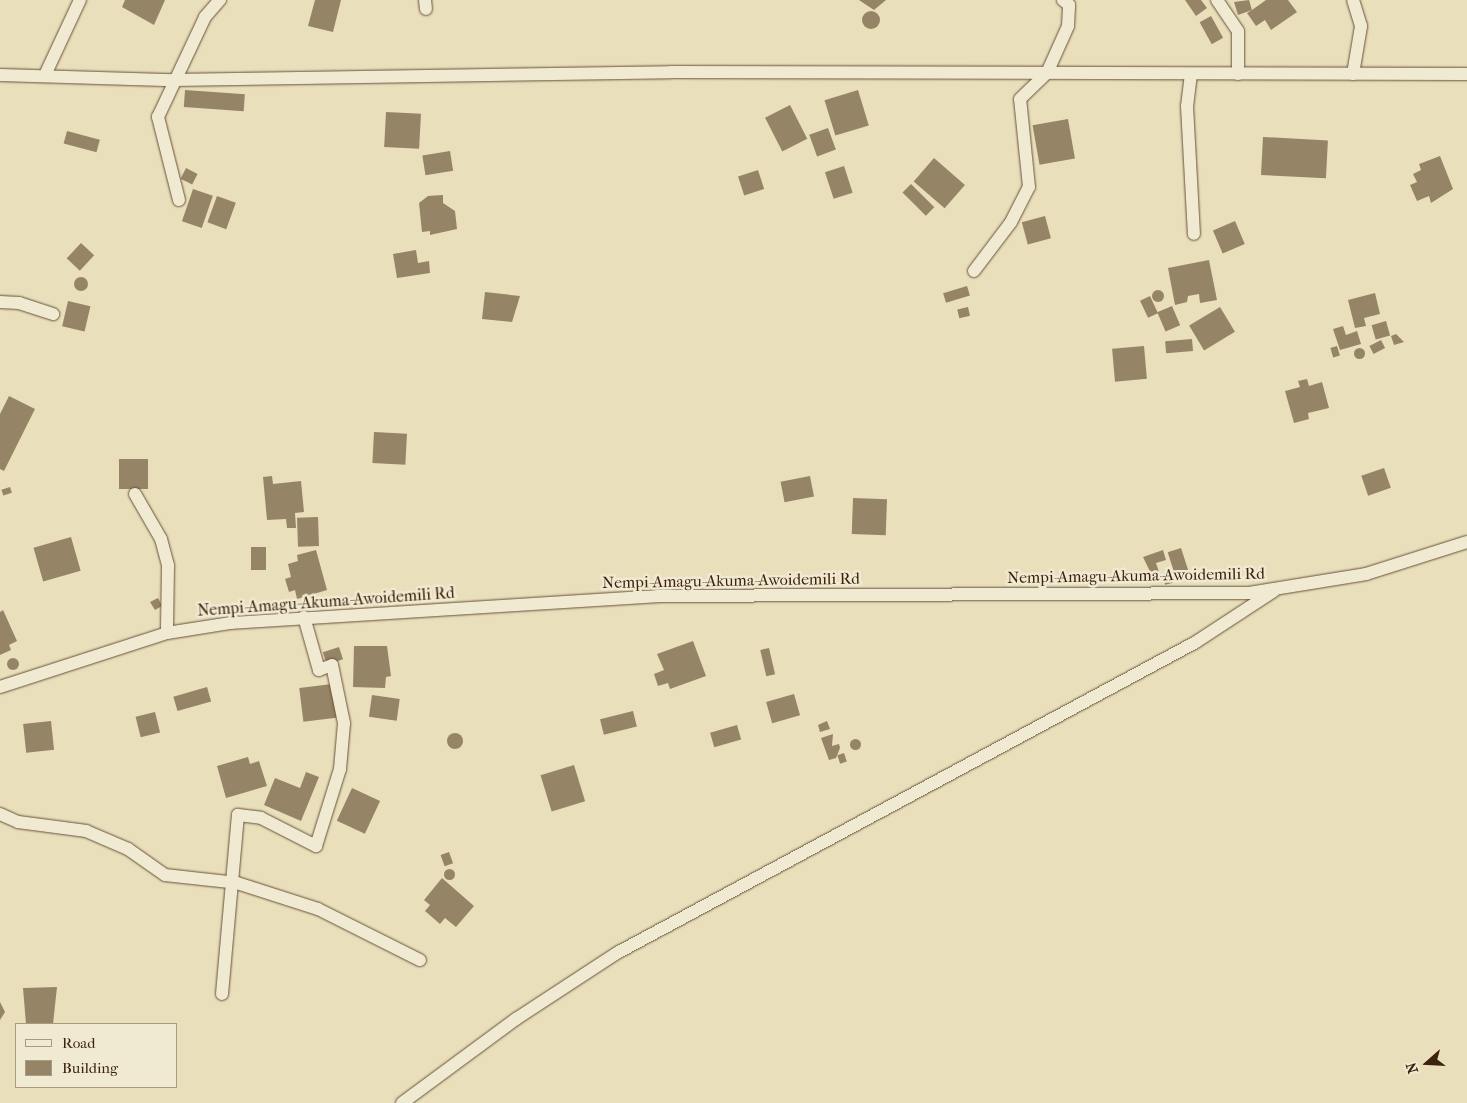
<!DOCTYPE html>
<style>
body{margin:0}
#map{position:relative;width:1467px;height:1103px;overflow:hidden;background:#e9dfbb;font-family:"IM FELL French Canon",serif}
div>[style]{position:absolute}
.building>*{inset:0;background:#968467;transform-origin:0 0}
.round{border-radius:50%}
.roads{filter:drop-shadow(0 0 1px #685138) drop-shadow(0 0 1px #685138)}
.street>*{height:12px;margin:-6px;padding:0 6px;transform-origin:6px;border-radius:6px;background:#f1ead3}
span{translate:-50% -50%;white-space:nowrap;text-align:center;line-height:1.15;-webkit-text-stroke:5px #f1ead3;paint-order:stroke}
.street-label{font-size:16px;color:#3d220d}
.legend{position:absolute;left:15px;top:1023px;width:162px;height:65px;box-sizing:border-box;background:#f1ead3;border:1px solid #a99a84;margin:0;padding:6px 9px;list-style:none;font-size:15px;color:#3d220d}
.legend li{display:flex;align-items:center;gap:10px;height:25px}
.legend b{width:25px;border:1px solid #a99a84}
.north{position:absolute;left:1402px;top:1038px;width:50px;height:50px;-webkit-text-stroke:4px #f1ead3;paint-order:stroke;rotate:251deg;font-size:14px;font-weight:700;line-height:20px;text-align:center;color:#3d220d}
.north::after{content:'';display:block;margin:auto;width:18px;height:22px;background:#3d220d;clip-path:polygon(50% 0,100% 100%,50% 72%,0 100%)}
</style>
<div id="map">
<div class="building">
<i style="clip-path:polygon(125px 0,165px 0,154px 25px,122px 7px)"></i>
<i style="clip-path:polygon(315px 0,341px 0,333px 32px,308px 26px)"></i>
<i style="clip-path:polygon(859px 0,886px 0,874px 10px)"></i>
<i style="clip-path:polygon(1185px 0,1201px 0,1207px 8px,1196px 16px)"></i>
<i style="clip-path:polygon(1249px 0,1252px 10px,1266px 0,1288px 0,1297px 12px,1271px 30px,1265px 20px,1256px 26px,1247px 13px,1252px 10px,1238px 15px,1234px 2px)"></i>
<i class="round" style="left:862px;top:11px;width:18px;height:18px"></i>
<i style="left:1211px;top:16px;width:25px;height:13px;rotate:61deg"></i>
<i style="left:185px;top:90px;width:60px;height:17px;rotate:4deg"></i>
<i style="left:858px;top:90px;width:37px;height:35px;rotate:73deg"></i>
<i style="left:790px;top:105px;width:38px;height:28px;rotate:63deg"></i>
<i style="left:386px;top:112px;width:35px;height:35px;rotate:3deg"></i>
<i style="left:1068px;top:119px;width:40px;height:36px;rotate:80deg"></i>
<i style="left:828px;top:128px;width:23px;height:20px;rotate:70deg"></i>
<i style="left:67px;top:131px;width:34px;height:13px;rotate:15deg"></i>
<i style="left:1263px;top:137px;width:65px;height:38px;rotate:3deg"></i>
<i style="left:450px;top:151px;width:20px;height:28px;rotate:81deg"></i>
<i style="clip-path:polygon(1440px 156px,1453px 189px,1431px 203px,1429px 196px,1417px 201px,1410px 185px,1417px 182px,1413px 174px,1421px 170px,1419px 164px)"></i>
<i style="left:934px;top:158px;width:41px;height:31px;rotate:41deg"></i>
<i style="left:844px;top:166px;width:28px;height:20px;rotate:72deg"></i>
<i style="left:186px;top:168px;width:13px;height:12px;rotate:27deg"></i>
<i style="left:758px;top:170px;width:20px;height:21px;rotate:72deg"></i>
<i style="left:911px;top:184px;width:33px;height:12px;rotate:45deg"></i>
<i style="left:193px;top:189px;width:21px;height:34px;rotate:19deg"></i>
<i style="clip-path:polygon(443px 195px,443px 203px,455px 211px,457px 229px,430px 235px,430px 231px,422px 232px,419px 203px,428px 196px)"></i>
<i style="left:217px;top:196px;width:20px;height:28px;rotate:20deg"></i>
<i style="left:1045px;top:216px;width:23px;height:24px;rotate:75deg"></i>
<i style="left:1235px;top:221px;width:25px;height:24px;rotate:67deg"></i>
<i style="left:81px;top:243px;width:18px;height:21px;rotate:43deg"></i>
<i style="clip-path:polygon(416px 250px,418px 263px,429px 261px,430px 273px,397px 278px,393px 254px)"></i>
<i style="clip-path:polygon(1209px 260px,1217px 300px,1200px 303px,1199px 294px,1188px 296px,1187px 302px,1175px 305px,1168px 268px)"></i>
<i class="round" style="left:74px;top:277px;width:14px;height:14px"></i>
<i style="left:967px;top:286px;width:10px;height:25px;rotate:73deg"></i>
<i class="round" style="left:1152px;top:290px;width:12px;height:12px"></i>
<i style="clip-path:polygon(485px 292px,520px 296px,512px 322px,482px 319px)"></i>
<i style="clip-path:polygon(1375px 293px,1380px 314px,1364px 318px,1366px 326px,1355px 328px,1348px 300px)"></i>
<i style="left:1150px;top:296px;width:19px;height:11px;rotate:65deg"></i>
<i style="left:68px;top:301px;width:23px;height:26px;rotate:13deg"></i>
<i style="left:1172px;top:306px;width:21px;height:16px;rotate:67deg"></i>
<i style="left:968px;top:307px;width:9px;height:11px;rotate:77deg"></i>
<i style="left:1220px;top:307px;width:29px;height:36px;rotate:59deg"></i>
<i style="left:1386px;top:321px;width:15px;height:15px;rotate:74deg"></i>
<i style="clip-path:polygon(1343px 326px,1346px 335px,1357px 331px,1361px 344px,1340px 350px,1333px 329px)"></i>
<i style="clip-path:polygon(1396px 334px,1404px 342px,1394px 345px,1391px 336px)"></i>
<i style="left:1192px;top:339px;width:12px;height:27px;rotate:85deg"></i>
<i style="left:1381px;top:340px;width:9px;height:13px;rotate:63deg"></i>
<i style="left:1144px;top:346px;width:33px;height:32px;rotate:85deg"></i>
<i style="left:1337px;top:346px;width:10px;height:7px;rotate:73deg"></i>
<i class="round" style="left:1353.5px;top:347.5px;width:11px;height:11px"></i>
<i style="clip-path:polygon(1307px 379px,1309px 386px,1322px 382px,1329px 408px,1308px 413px,1309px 419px,1294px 423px,1285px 391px,1300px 387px,1298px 381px)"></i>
<i style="clip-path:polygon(9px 396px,35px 409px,4px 471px,0 469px,0 414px)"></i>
<i style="left:374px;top:432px;width:33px;height:31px;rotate:3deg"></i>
<i style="left:119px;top:459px;width:29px;height:30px"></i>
<i style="left:1384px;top:468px;width:21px;height:24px;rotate:71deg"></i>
<i style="clip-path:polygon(272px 476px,273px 484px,301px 481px,304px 512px,295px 513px,296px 528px,287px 528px,286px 519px,267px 520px,263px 477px)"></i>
<i style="left:810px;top:476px;width:21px;height:30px;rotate:79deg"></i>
<i style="left:10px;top:487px;width:6px;height:9px;rotate:72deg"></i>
<i style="left:853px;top:498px;width:34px;height:36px;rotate:2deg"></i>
<i style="left:318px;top:517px;width:29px;height:21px;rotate:88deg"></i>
<i style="left:71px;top:537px;width:35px;height:39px;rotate:74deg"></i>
<i style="left:251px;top:547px;width:15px;height:23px"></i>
<i style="left:1181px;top:548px;width:23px;height:14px;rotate:72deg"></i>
<i style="clip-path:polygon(316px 550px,327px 590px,297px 599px,295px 590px,289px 592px,285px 579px,291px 577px,288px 564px,298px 561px,297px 555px)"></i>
<i style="clip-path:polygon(1163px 550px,1166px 560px,1156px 563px,1161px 578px,1154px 580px,1143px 557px)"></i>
<i style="left:1171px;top:575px;width:8px;height:8px;rotate:76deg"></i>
<i style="clip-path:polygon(158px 598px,162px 606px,155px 610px,150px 602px)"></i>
<i style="clip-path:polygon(3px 610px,17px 641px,9px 645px,11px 650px,0 655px,0 612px)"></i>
<i style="clip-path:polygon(693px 641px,706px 676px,670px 689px,668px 683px,658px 686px,654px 674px,664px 670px,657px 654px)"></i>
<i style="clip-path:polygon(354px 646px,387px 646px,391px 676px,386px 677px,385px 688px,353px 687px)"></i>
<i style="left:339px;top:647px;width:13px;height:17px;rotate:72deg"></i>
<i style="left:769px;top:648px;width:27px;height:9px;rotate:77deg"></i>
<i class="round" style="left:7px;top:658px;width:12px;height:12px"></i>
<i style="left:332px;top:684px;width:34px;height:33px;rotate:83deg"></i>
<i style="left:207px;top:687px;width:15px;height:35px;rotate:74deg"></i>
<i style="left:794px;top:694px;width:22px;height:29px;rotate:74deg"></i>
<i style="left:372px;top:695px;width:28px;height:22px;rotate:8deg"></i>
<i style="left:633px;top:711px;width:16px;height:34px;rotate:76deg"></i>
<i style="left:155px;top:712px;width:21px;height:20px;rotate:76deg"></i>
<i style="left:51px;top:721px;width:29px;height:28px;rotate:84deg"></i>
<i style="clip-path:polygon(827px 721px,830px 729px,820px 732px,818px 725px)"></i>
<i style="left:737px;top:725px;width:15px;height:28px;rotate:74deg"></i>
<i class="round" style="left:447px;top:733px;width:16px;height:16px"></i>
<i style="clip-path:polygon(833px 734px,832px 746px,839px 744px,840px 748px,836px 758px,829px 760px,821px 738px)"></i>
<i class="round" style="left:849.5px;top:738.5px;width:11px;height:11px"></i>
<i style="left:844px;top:753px;width:9px;height:7px;rotate:72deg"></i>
<i style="clip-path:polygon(248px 757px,250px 764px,259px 761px,267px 786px,226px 798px,217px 766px)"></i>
<i style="left:574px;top:765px;width:38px;height:35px;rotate:73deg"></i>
<i style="clip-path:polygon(306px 772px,319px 777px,301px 821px,264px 805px,275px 778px,300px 788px)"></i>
<i style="left:352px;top:788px;width:31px;height:36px;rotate:25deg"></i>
<i style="left:449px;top:852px;width:12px;height:9px;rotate:70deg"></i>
<i class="round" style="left:443.5px;top:868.5px;width:11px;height:11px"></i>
<i style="clip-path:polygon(442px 878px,474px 906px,456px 927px,445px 918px,440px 924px,425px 911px,430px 905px,424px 900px)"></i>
<i style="clip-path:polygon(57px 987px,53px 1024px,26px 1024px,23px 988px)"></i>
<i style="clip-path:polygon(0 1002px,5px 1012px,0 1020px)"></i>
</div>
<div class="roads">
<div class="street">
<i style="left:425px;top:0;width:9px;rotate:84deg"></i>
<i style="left:1217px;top:0;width:37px;rotate:56deg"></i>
<i style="left:1238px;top:31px;width:43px;rotate:90deg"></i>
<i style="left:1191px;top:74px;width:32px;rotate:97deg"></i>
<i style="left:1187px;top:106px;width:128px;rotate:86.9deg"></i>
<i style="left:1353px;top:74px;width:49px;rotate:-80.5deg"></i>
<i style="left:1361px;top:26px;width:27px;rotate:-107deg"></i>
<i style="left:0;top:75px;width:173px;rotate:1.7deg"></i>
<i style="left:173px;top:80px;width:498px;rotate:-0.9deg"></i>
<i style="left:671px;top:72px;width:796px;rotate:0.14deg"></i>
<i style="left:45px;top:75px;width:83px;rotate:-65deg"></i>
<i style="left:179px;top:200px;width:86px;rotate:-104.2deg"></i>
<i style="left:158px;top:117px;width:110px;rotate:-64.8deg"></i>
<i style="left:205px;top:17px;width:23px;rotate:-49deg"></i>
<i style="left:974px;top:271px;width:61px;rotate:-52.9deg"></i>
<i style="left:1011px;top:222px;width:39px;rotate:-63deg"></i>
<i style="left:1029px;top:187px;width:88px;rotate:-95.8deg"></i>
<i style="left:1020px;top:99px;width:37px;rotate:-44deg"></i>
<i style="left:1047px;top:73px;width:51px;rotate:-65.9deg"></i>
<i style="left:1068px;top:26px;width:21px;rotate:-87deg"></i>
<i style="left:1069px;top:5px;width:8px;rotate:-140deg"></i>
<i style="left:0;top:302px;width:19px;rotate:3deg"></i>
<i style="left:19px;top:303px;width:36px;rotate:18deg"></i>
<i style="left:135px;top:494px;width:52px;rotate:60deg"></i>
<i style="left:161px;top:539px;width:28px;rotate:75deg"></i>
<i style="left:168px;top:566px;width:67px;rotate:90.9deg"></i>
<i style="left:0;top:687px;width:176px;rotate:-17.9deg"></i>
<i style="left:167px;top:633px;width:65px;rotate:-8.9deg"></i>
<i style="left:231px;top:623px;width:428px;rotate:-3.6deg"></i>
<i style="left:658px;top:596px;width:591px;rotate:-0.29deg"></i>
<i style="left:1249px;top:593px;width:119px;rotate:-9.2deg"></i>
<i style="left:1366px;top:574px;width:106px;rotate:-17.6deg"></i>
<i style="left:0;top:814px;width:20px;rotate:24deg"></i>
<i style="left:18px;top:822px;width:69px;rotate:7.5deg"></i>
<i style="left:86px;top:831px;width:46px;rotate:23.2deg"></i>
<i style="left:128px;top:849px;width:45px;rotate:35.1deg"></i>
<i style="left:165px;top:875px;width:72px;rotate:6.3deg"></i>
<i style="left:237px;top:883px;width:85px;rotate:17.8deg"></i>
<i style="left:318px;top:909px;width:114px;rotate:26.6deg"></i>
<i style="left:222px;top:994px;width:180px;rotate:-84.9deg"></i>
<i style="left:238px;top:815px;width:23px;rotate:7deg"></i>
<i style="left:261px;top:818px;width:62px;rotate:27deg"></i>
<i style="left:316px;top:846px;width:81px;rotate:-72.7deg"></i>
<i style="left:340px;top:769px;width:46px;rotate:-85deg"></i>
<i style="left:344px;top:723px;width:59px;rotate:-101.7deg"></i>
<i style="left:332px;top:665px;width:14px;rotate:159deg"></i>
<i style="left:319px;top:670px;width:55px;rotate:-105.8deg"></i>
<i style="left:402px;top:1103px;width:142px;rotate:-36.4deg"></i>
<i style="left:516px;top:1019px;width:121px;rotate:-33.2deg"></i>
<i style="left:617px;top:953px;width:657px;rotate:-28.24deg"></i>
<i style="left:1196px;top:642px;width:93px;rotate:-33.2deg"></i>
</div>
</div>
<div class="street-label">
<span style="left:1136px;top:576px;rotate:-1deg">Nempi-Amagu-Akuma-Awoidemili Rd</span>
<span style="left:731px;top:581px;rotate:-1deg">Nempi-Amagu-Akuma-Awoidemili Rd</span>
<span style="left:326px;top:602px;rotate:-4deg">Nempi-Amagu-Akuma-Awoidemili Rd</span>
</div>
<ul class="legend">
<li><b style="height:6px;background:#f1ead3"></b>Road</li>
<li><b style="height:14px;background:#968467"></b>Building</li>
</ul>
<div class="north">N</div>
</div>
